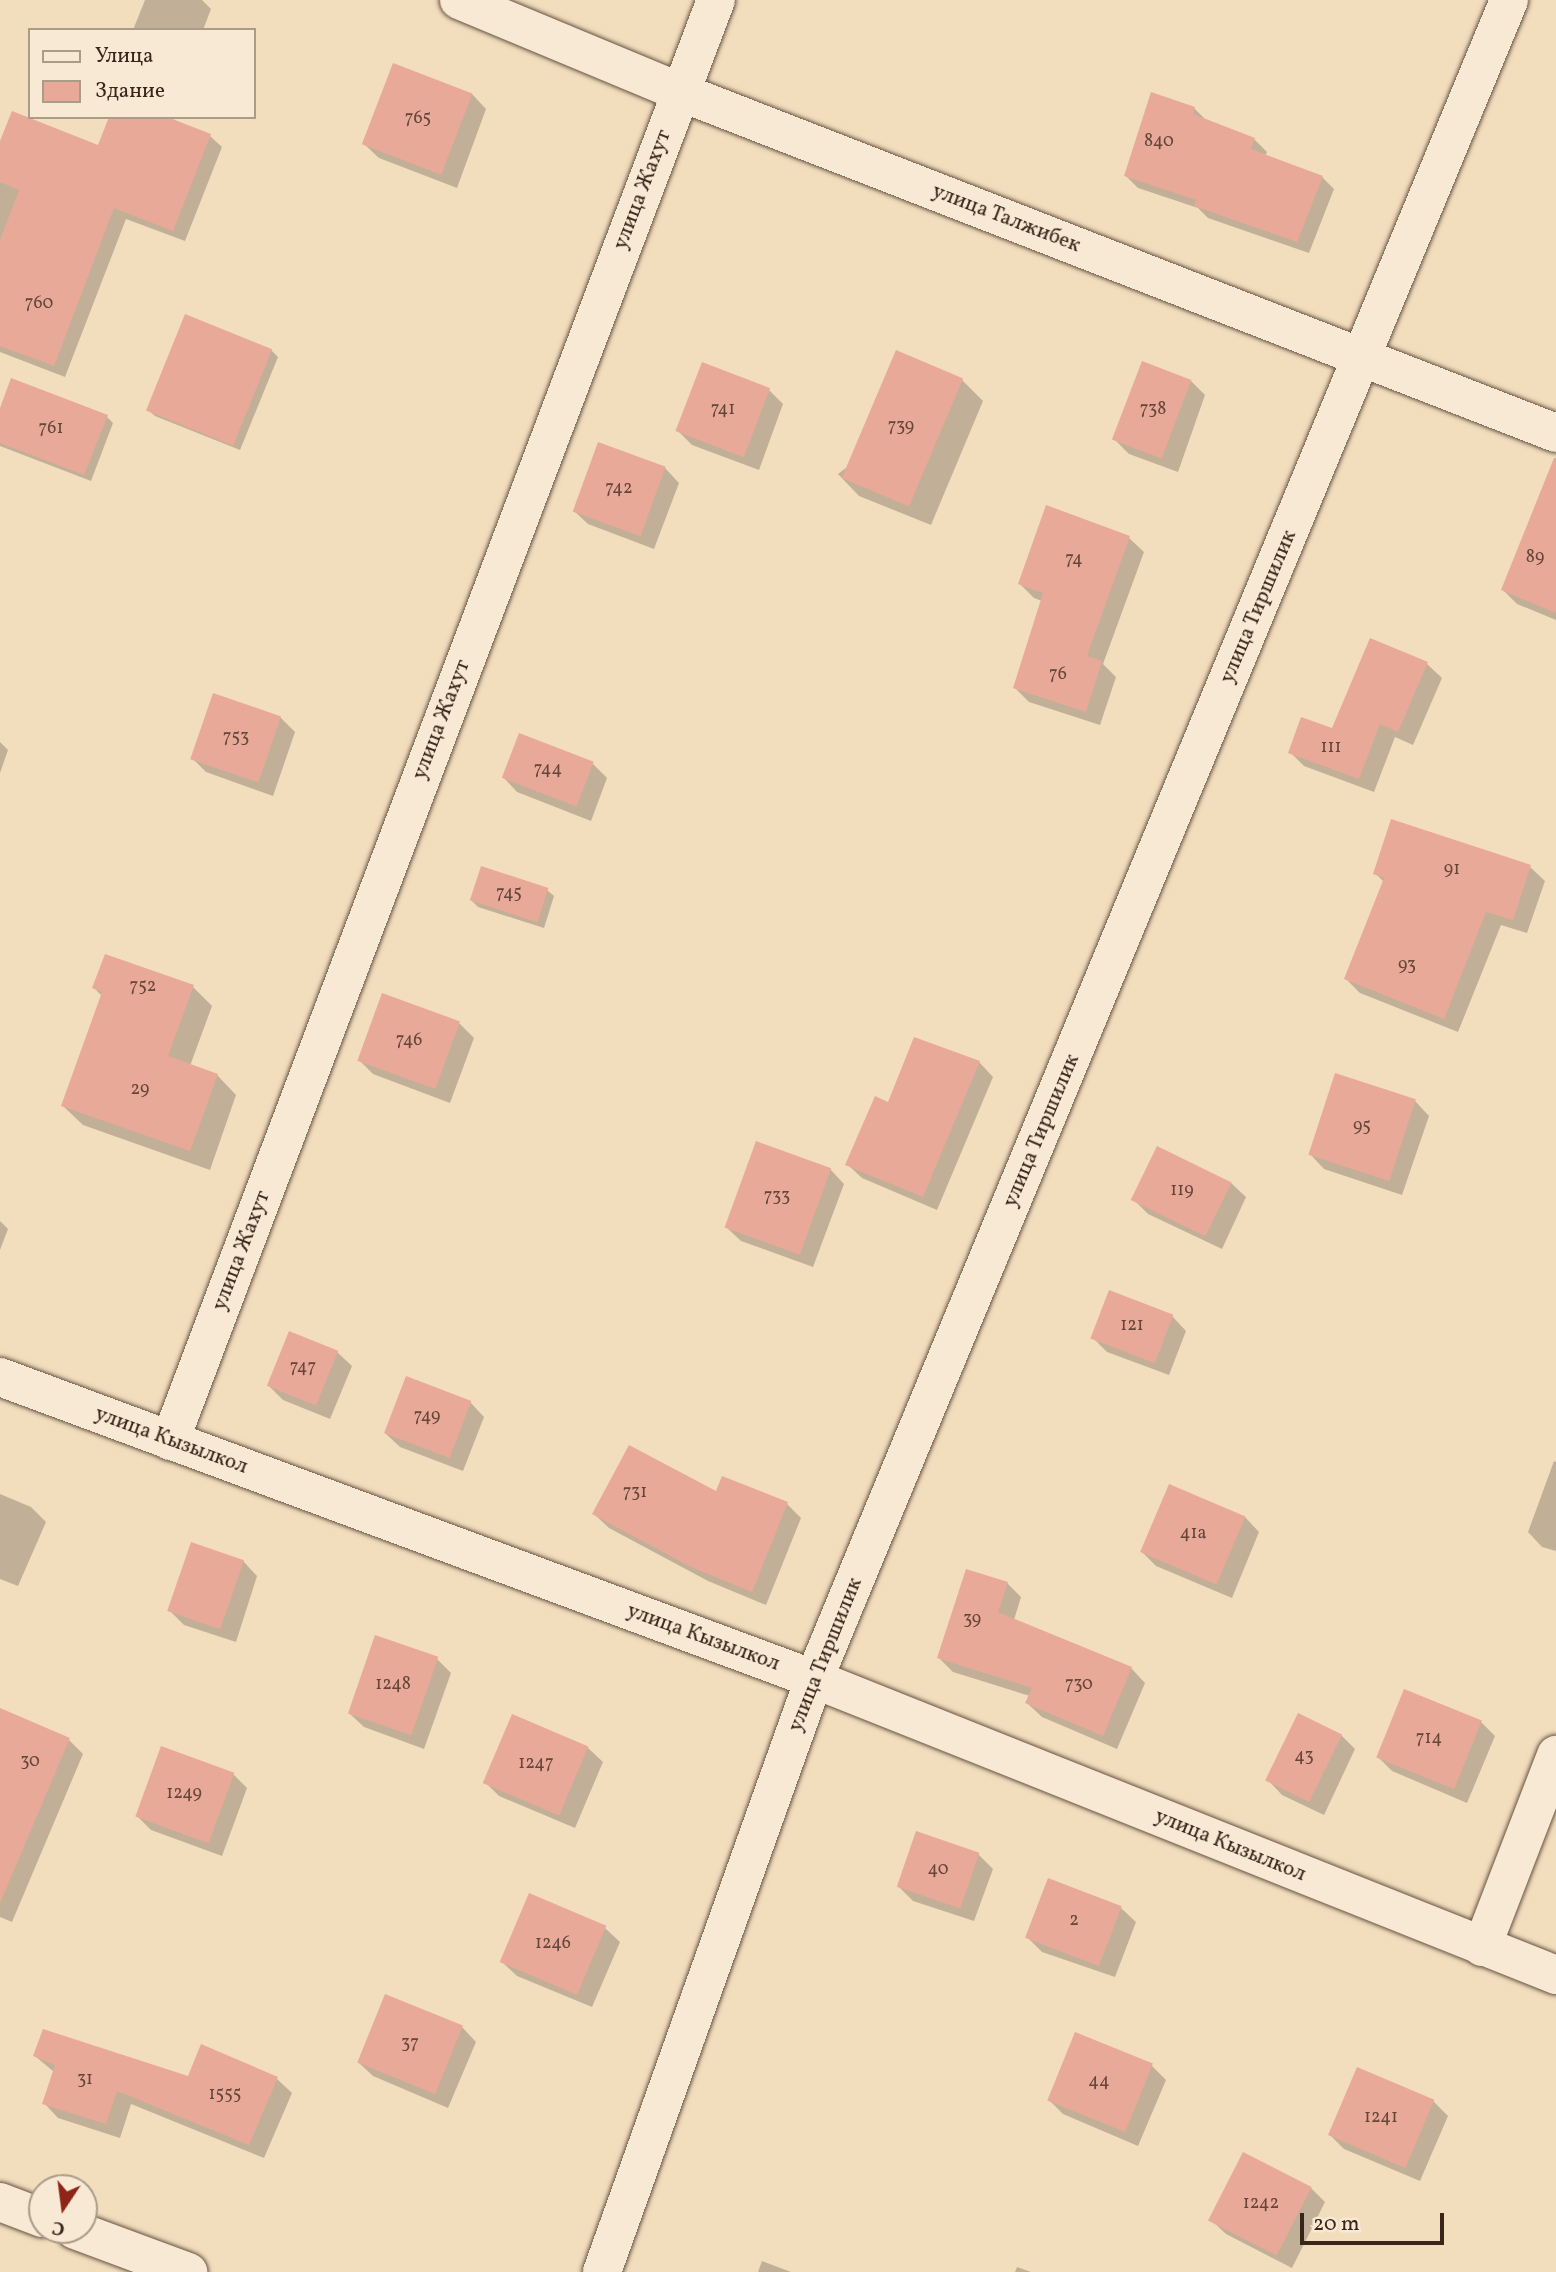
<!DOCTYPE html>
<meta charset="utf-8">
<style>
body{margin:0}
#map{position:relative;width:1556px;height:2272px;overflow:hidden;background:#f2ddbd;font-family:Vollkorn,serif}
div>[style]{position:absolute}
.shadow>*{inset:0;background:#0003}
.building>*{inset:0;background:#e8a999;transform-origin:0 0}
.roads{filter:drop-shadow(0 0 2px #675342) drop-shadow(0 0 2px #675342)}
.minor>*{height:38px;margin:-19px;padding:0 19px;transform-origin:19px;border-radius:19px;background:#f7e9d4}
span{translate:-50% -50%;white-space:nowrap;text-align:center;line-height:1.15;-webkit-text-stroke:5px #f7e9d4;paint-order:stroke}
.number-label{font-size:18px;color:#654639}
.number-label span{-webkit-text-stroke-width:0}
.street-label{font-size:21px;color:#392519}
.legend{position:absolute;left:28px;top:28px;width:228px;height:91px;box-sizing:border-box;background:#f7e9d4;border:2px solid #ab9b89;margin:0;padding:9px 12px;list-style:none;font-size:21px;color:#392519}
.legend li{display:flex;align-items:center;gap:14px;height:35px}
.legend b{width:35px;border:2px solid #ab9b89}
.north{position:absolute;left:28px;top:2174px;width:70px;height:70px;box-sizing:border-box;background:#f7e9d4;border:2px solid #ab9b89;border-radius:50%;rotate:193deg;font-size:19px;font-weight:700;line-height:28px;text-align:center;color:#392519}
.north::after{content:'';display:block;margin:auto;width:24px;height:32px;background:#8f2418;clip-path:polygon(50% 0,100% 100%,50% 72%,0 100%)}
.scale{position:absolute;left:1300px;top:2213px;width:144px;height:32px;box-sizing:border-box;border:4px solid #392519;border-top:0;padding-left:9px;font-size:21px;line-height:24px;white-space:nowrap;color:#392519;-webkit-text-stroke:5px #f7e9d4;paint-order:stroke}
</style>
<div id="map">
<div class="shadow">
<i style="clip-path:polygon(145px 0,202px 0,211px 9px,203px 30px,133px 30px)"></i>
<i style="clip-path:polygon(472px 94px,486px 109px,457px 188px,379px 158px,364px 144px)"></i>
<i style="clip-path:polygon(1194px 108px,1207px 121px,1254px 139px,1267px 152px,1265px 156px,1322px 177px,1334px 189px,1309px 253px,1208px 218px,1198px 208px,1138px 188px,1126px 176px)"></i>
<i style="clip-path:polygon(111px 117px,168px 117px,210px 136px,222px 147px,185px 241px,126px 219px,65px 377px,0 352px,0 145px,99px 147px)"></i>
<i style="clip-path:polygon(271px 350px,278px 357px,240px 450px,155px 416px,148px 410px)"></i>
<i style="clip-path:polygon(962px 380px,983px 401px,931px 525px,859px 496px,838px 474px)"></i>
<i style="clip-path:polygon(1191px 381px,1205px 395px,1178px 472px,1129px 454px,1115px 440px)"></i>
<i style="clip-path:polygon(769px 390px,783px 404px,759px 470px,692px 445px,678px 431px)"></i>
<i style="clip-path:polygon(0 413px,107px 417px,113px 423px,91px 481px,0 446px)"></i>
<i style="clip-path:polygon(665px 468px,679px 483px,654px 549px,588px 524px,573px 510px)"></i>
<i style="clip-path:polygon(1047px 508px,1129px 538px,1144px 552px,1103px 664px,1116px 677px,1100px 725px,1029px 702px,1015px 688px,1042px 601px,1034px 598px,1020px 584px)"></i>
<i style="clip-path:polygon(1556px 528px,1556px 620px,1517px 604px,1503px 590px)"></i>
<i style="clip-path:polygon(1371px 640px,1427px 664px,1442px 678px,1413px 745px,1395px 737px,1374px 792px,1304px 766px,1290px 752px,1333px 730px)"></i>
<i style="clip-path:polygon(214px 695px,281px 718px,295px 732px,273px 796px,206px 772px,192px 758px)"></i>
<i style="clip-path:polygon(0 742px,8px 750px,0 773px)"></i>
<i style="clip-path:polygon(593px 764px,607px 778px,591px 821px,517px 792px,503px 777px)"></i>
<i style="clip-path:polygon(1530px 867px,1545px 881px,1527px 933px,1501px 925px,1458px 1032px,1360px 993px,1346px 979px,1384px 882px,1375px 873px)"></i>
<i style="clip-path:polygon(547px 890px,554px 896px,544px 928px,478px 907px,471px 900px)"></i>
<i style="clip-path:polygon(193px 987px,212px 1006px,190px 1066px,217px 1075px,236px 1095px,210px 1170px,83px 1125px,63px 1106px,102px 996px,94px 988px)"></i>
<i style="clip-path:polygon(383px 995px,460px 1024px,474px 1038px,450px 1103px,373px 1074px,359px 1060px)"></i>
<i style="clip-path:polygon(979px 1062px,993px 1077px,937px 1210px,862px 1178px,847px 1164px,889px 1104px)"></i>
<i style="clip-path:polygon(1415px 1101px,1429px 1116px,1402px 1195px,1324px 1169px,1310px 1154px)"></i>
<i style="clip-path:polygon(830px 1169px,844px 1184px,813px 1267px,741px 1241px,726px 1227px)"></i>
<i style="clip-path:polygon(1231px 1183px,1246px 1197px,1222px 1249px,1148px 1214px,1134px 1200px)"></i>
<i style="clip-path:polygon(0 1221px,8px 1229px,0 1250px)"></i>
<i style="clip-path:polygon(1172px 1316px,1186px 1331px,1169px 1375px,1107px 1352px,1092px 1337px)"></i>
<i style="clip-path:polygon(337px 1352px,352px 1366px,330px 1419px,283px 1400px,269px 1386px)"></i>
<i style="clip-path:polygon(470px 1402px,484px 1417px,463px 1471px,400px 1447px,385px 1433px)"></i>
<i style="clip-path:polygon(1554px 1461px,1556px 1462px,1556px 1551px,1542px 1547px,1528px 1532px)"></i>
<i style="clip-path:polygon(0 1494px,31px 1507px,46px 1522px,18px 1586px,0 1579px)"></i>
<i style="clip-path:polygon(787px 1504px,801px 1518px,766px 1605px,708px 1581px,609px 1528px,594px 1514px)"></i>
<i style="clip-path:polygon(1245px 1517px,1259px 1532px,1232px 1598px,1156px 1566px,1142px 1552px)"></i>
<i style="clip-path:polygon(243px 1561px,257px 1576px,236px 1642px,184px 1625px,170px 1611px)"></i>
<i style="clip-path:polygon(1007px 1583px,1021px 1597px,1014px 1620px,1131px 1668px,1145px 1683px,1117px 1749px,1042px 1717px,1027px 1703px,1030px 1696px,953px 1672px,939px 1658px)"></i>
<i style="clip-path:polygon(437px 1659px,451px 1673px,424px 1749px,364px 1727px,349px 1713px)"></i>
<i style="clip-path:polygon(0 1710px,69px 1740px,83px 1754px,12px 1922px,0 1917px)"></i>
<i style="clip-path:polygon(1481px 1722px,1495px 1736px,1467px 1803px,1392px 1771px,1378px 1757px)"></i>
<i style="clip-path:polygon(1341px 1735px,1355px 1749px,1324px 1815px,1282px 1795px,1268px 1780px)"></i>
<i style="clip-path:polygon(588px 1748px,603px 1762px,575px 1828px,499px 1796px,485px 1782px)"></i>
<i style="clip-path:polygon(233px 1774px,247px 1788px,222px 1856px,151px 1830px,137px 1816px)"></i>
<i style="clip-path:polygon(978px 1854px,993px 1869px,974px 1921px,913px 1901px,899px 1887px)"></i>
<i style="clip-path:polygon(1121px 1908px,1136px 1922px,1115px 1977px,1042px 1952px,1028px 1938px)"></i>
<i style="clip-path:polygon(605px 1928px,620px 1942px,592px 2007px,517px 1976px,502px 1962px)"></i>
<i style="clip-path:polygon(462px 2027px,476px 2042px,448px 2108px,373px 2076px,358px 2062px)"></i>
<i style="clip-path:polygon(202px 2047px,277px 2079px,292px 2093px,264px 2158px,131px 2104px,120px 2138px,58px 2118px,44px 2103px,54px 2072px,35px 2056px,189px 2078px)"></i>
<i style="clip-path:polygon(1152px 2066px,1166px 2080px,1138px 2146px,1063px 2114px,1049px 2100px)"></i>
<i style="clip-path:polygon(1433px 2101px,1448px 2116px,1420px 2181px,1344px 2149px,1330px 2135px)"></i>
<i style="clip-path:polygon(1311px 2188px,1325px 2202px,1292px 2268px,1226px 2234px,1211px 2220px)"></i>
<i style="clip-path:polygon(762px 2261px,791px 2272px,758px 2272px)"></i>
<i style="clip-path:polygon(1017px 2267px,1031px 2272px,1015px 2272px)"></i>
</div>
<div class="building">
<i style="left:393px;top:63px;width:85px;height:87px;rotate:21deg"></i>
<i style="clip-path:polygon(1151px 92px,1195px 107px,1193px 114px,1255px 138px,1251px 149px,1323px 176px,1297px 242px,1194px 206px,1196px 200px,1124px 176px)"></i>
<i style="clip-path:polygon(12px 111px,98px 145px,109px 117px,167px 117px,211px 134px,173px 231px,114px 208px,54px 366px,0 346px,0 240px,19px 190px,0 182px,0 141px)"></i>
<i style="left:185px;top:314px;width:94px;height:104px;rotate:22deg"></i>
<i style="left:896px;top:350px;width:73px;height:139px;rotate:23deg"></i>
<i style="left:1142px;top:361px;width:53px;height:84px;rotate:21deg"></i>
<i style="left:702px;top:362px;width:73px;height:74px;rotate:21deg"></i>
<i style="clip-path:polygon(11px 378px,108px 415px,84px 475px,0 443px,0 408px)"></i>
<i style="left:598px;top:442px;width:72px;height:74px;rotate:20deg"></i>
<i style="clip-path:polygon(1554px 458px,1556px 458px,1556px 613px,1501px 590px)"></i>
<i style="clip-path:polygon(1046px 505px,1130px 536px,1087px 656px,1102px 661px,1086px 712px,1013px 688px,1043px 593px,1018px 584px)"></i>
<i style="clip-path:polygon(1370px 638px,1428px 662px,1398px 732px,1380px 724px,1359px 779px,1288px 753px,1301px 717px,1332px 728px)"></i>
<i style="left:213px;top:693px;width:72px;height:70px;rotate:19deg"></i>
<i style="left:519px;top:733px;width:80px;height:48px;rotate:21deg"></i>
<i style="clip-path:polygon(1391px 819px,1531px 865px,1513px 920px,1486px 912px,1444px 1019px,1344px 979px,1384px 878px,1373px 874px)"></i>
<i style="left:481px;top:866px;width:71px;height:36px;rotate:18deg"></i>
<i style="clip-path:polygon(105px 954px,194px 985px,168px 1056px,218px 1074px,190px 1151px,61px 1106px,102px 992px,92px 988px)"></i>
<i style="left:382px;top:993px;width:83px;height:72px;rotate:20deg"></i>
<i style="clip-path:polygon(914px 1037px,980px 1061px,923px 1197px,845px 1165px,875px 1096px,888px 1102px)"></i>
<i style="left:1335px;top:1073px;width:85px;height:86px;rotate:18deg"></i>
<i style="left:756px;top:1141px;width:80px;height:92px;rotate:20deg"></i>
<i style="left:1157px;top:1146px;width:83px;height:60px;rotate:26deg"></i>
<i style="left:1109px;top:1290px;width:69px;height:52px;rotate:21deg"></i>
<i style="left:289px;top:1331px;width:53px;height:59px;rotate:22deg"></i>
<i style="left:406px;top:1376px;width:70px;height:61px;rotate:21deg"></i>
<i style="clip-path:polygon(629px 1445px,716px 1491px,722px 1476px,788px 1502px,752px 1592px,691px 1567px,592px 1514px)"></i>
<i style="left:1169px;top:1484px;width:83px;height:74px;rotate:23deg"></i>
<i style="left:191px;top:1542px;width:56px;height:73px;rotate:19deg"></i>
<i style="clip-path:polygon(966px 1569px,1008px 1582px,998px 1612px,1132px 1667px,1103px 1736px,1025px 1703px,1032px 1688px,937px 1658px)"></i>
<i style="left:375px;top:1635px;width:67px;height:83px;rotate:19deg"></i>
<i style="left:1404px;top:1689px;width:84px;height:74px;rotate:22deg"></i>
<i style="clip-path:polygon(0 1708px,70px 1738px,0 1903px)"></i>
<i style="left:1298px;top:1713px;width:49px;height:75px;rotate:26deg"></i>
<i style="left:512px;top:1714px;width:83px;height:75px;rotate:23deg"></i>
<i style="left:161px;top:1746px;width:78px;height:75px;rotate:20deg"></i>
<i style="left:916px;top:1831px;width:67px;height:59px;rotate:19deg"></i>
<i style="left:1048px;top:1878px;width:79px;height:64px;rotate:21deg"></i>
<i style="left:529px;top:1893px;width:84px;height:75px;rotate:23deg"></i>
<i style="left:385px;top:1994px;width:84px;height:74px;rotate:22deg"></i>
<i style="clip-path:polygon(43px 2029px,188px 2076px,201px 2044px,278px 2077px,249px 2145px,117px 2091px,106px 2124px,42px 2104px,55px 2065px,33px 2056px)"></i>
<i style="left:1075px;top:2032px;width:84px;height:74px;rotate:22deg"></i>
<i style="left:1357px;top:2067px;width:84px;height:74px;rotate:23deg"></i>
<i style="left:1243px;top:2152px;width:77px;height:77px;rotate:27deg"></i>
</div>
<div class="roads">
<div class="minor">
<i style="left:459px;top:0;width:239px;rotate:22.6deg"></i>
<i style="left:680px;top:92px;width:940px;rotate:21.27deg"></i>
<i style="left:0;top:1377px;width:868px;rotate:20.36deg"></i>
<i style="left:814px;top:1679px;width:799px;rotate:21.75deg"></i>
<i style="left:170px;top:1441px;width:1541px;rotate:-69.25deg"></i>
<i style="left:1482px;top:1947px;width:206px;rotate:-68.9deg"></i>
<i style="left:0;top:2202px;width:45px;rotate:20.9deg"></i>
<i style="left:75px;top:2230px;width:121px;rotate:20.4deg"></i>
<i style="left:602px;top:2272px;width:630px;rotate:-70.33deg"></i>
<i style="left:814px;top:1679px;width:1817px;rotate:-67.51deg"></i>
</div>
</div>
<div class="number-label">
<span style="left:418px;top:119px">765</span>
<span style="left:1159px;top:142px">840</span>
<span style="left:39px;top:304px">760</span>
<span style="left:723px;top:410px">741</span>
<span style="left:1153px;top:410px">738</span>
<span style="left:901px;top:427px">739</span>
<span style="left:51px;top:429px">761</span>
<span style="left:619px;top:489px">742</span>
<span style="left:1535px;top:558px">89</span>
<span style="left:1074px;top:560px">74</span>
<span style="left:1058px;top:675px">76</span>
<span style="left:236px;top:738px">753</span>
<span style="left:1331px;top:748px">111</span>
<span style="left:548px;top:770px">744</span>
<span style="left:1452px;top:870px">91</span>
<span style="left:509px;top:894px">745</span>
<span style="left:1407px;top:966px">93</span>
<span style="left:143px;top:987px">752</span>
<span style="left:409px;top:1041px">746</span>
<span style="left:140px;top:1090px">29</span>
<span style="left:1362px;top:1127px">95</span>
<span style="left:1182px;top:1191px">119</span>
<span style="left:777px;top:1197px">733</span>
<span style="left:1132px;top:1326px">121</span>
<span style="left:303px;top:1368px">747</span>
<span style="left:427px;top:1417px">749</span>
<span style="left:635px;top:1493px">731</span>
<span style="left:1193px;top:1534px">41а</span>
<span style="left:972px;top:1620px">39</span>
<span style="left:393px;top:1685px">1248</span>
<span style="left:1079px;top:1685px">730</span>
<span style="left:1429px;top:1739px">714</span>
<span style="left:1304px;top:1757px">43</span>
<span style="left:30px;top:1762px">30</span>
<span style="left:536px;top:1764px">1247</span>
<span style="left:184px;top:1794px">1249</span>
<span style="left:938px;top:1870px">40</span>
<span style="left:1074px;top:1921px">2</span>
<span style="left:553px;top:1944px">1246</span>
<span style="left:410px;top:2044px">37</span>
<span style="left:85px;top:2080px">31</span>
<span style="left:1099px;top:2082px">44</span>
<span style="left:225px;top:2095px">1555</span>
<span style="left:1381px;top:2118px">1241</span>
<span style="left:1261px;top:2204px">1242</span>
</div>
<div class="street-label">
<span style="left:643px;top:190px;rotate:-69deg">улица Жахут</span>
<span style="left:1006px;top:219px;rotate:21deg">улица Талжибек</span>
<span style="left:1259px;top:607px;rotate:-67deg">улица Тиршилик</span>
<span style="left:442px;top:720px;rotate:-69deg">улица Жахут</span>
<span style="left:1042px;top:1131px;rotate:-67deg">улица Тиршилик</span>
<span style="left:242px;top:1251px;rotate:-69deg">улица Жахут</span>
<span style="left:171px;top:1441px;rotate:20deg">улица Кызылкол</span>
<span style="left:703px;top:1638px;rotate:20deg">улица Кызылкол</span>
<span style="left:826px;top:1655px;rotate:-68deg">улица Тиршилик</span>
<span style="left:1230px;top:1846px;rotate:22deg">улица Кызылкол</span>
</div>
<ul class="legend">
<li><b style="height:9px;background:#f7e9d4"></b>Улица</li>
<li><b style="height:19px;background:#e8a999"></b>Здание</li>
</ul>
<div class="north">С</div>
<div class="scale">20 m</div>
</div>
